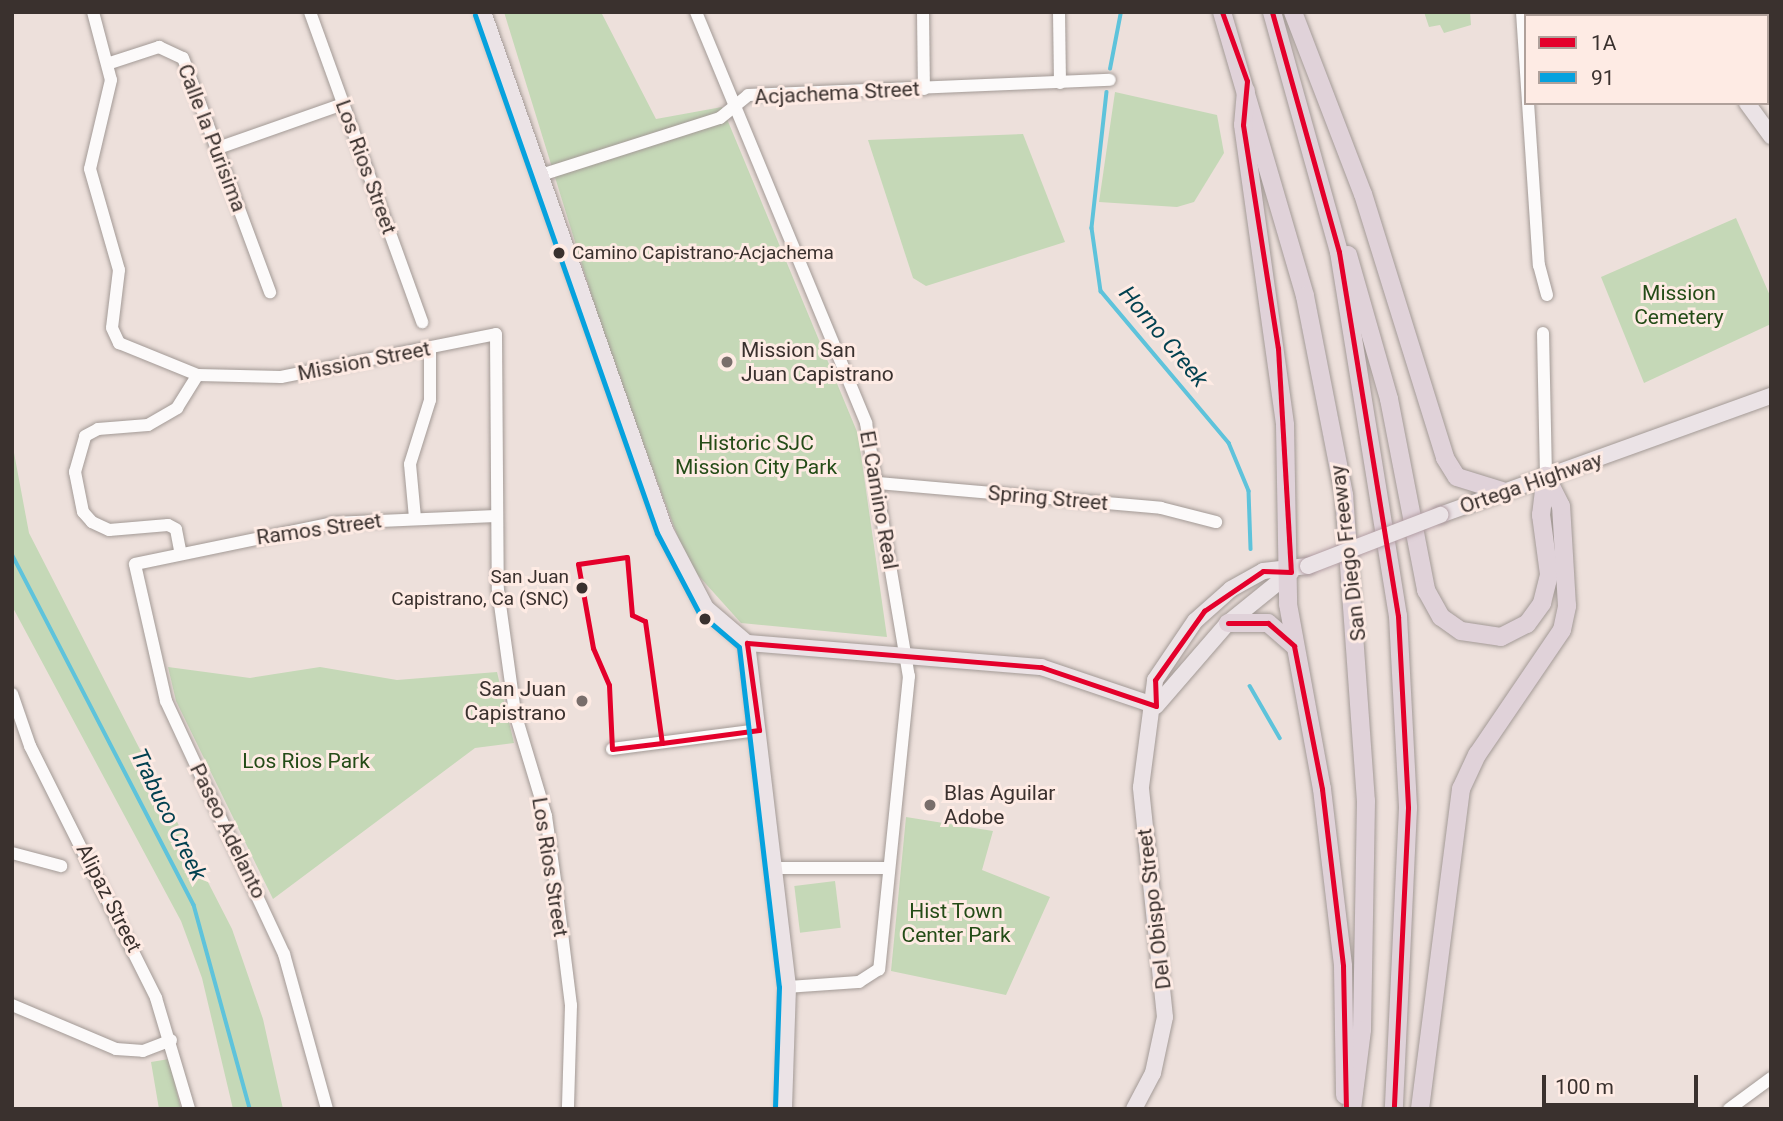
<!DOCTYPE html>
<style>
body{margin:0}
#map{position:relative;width:1783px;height:1121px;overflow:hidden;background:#ede0db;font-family:Roboto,sans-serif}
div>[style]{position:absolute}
.green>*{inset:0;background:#c5d8b7;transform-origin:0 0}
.stream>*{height:3.5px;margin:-1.75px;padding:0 1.75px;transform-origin:1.75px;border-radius:1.75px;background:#5ec3db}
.roads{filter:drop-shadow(0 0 2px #a39a96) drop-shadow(0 0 2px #a39a96)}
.minor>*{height:12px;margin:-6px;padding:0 6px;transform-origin:6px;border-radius:6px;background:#fcfafa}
.major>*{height:16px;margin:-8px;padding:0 8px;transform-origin:8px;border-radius:8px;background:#ebe3e6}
.highway>*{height:18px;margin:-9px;padding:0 9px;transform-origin:9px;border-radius:9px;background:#e0d2d9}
.bridges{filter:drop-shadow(0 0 2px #b39fa5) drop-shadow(0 0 2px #b39fa5)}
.major-bridge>*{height:16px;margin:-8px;padding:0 8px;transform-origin:8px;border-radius:8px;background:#ebe3e6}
.bus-1>*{height:5px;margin:-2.5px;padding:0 2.5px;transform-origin:2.5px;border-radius:2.5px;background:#e4002b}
.bus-2>*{height:5px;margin:-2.5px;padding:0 2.5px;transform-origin:2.5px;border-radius:2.5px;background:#06a2de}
.dots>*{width:19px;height:19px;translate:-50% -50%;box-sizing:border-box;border:4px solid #feebe4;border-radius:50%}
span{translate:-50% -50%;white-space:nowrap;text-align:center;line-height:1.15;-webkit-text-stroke:6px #feebe4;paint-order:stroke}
.bus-label{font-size:19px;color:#3a312e}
.left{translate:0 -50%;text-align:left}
.right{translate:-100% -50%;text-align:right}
.street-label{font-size:21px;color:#3a312e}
.park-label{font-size:21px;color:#244c17}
.poi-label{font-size:21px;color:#3a312e}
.water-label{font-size:23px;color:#024150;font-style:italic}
.frame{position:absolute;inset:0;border:14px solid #3a312e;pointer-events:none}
.legend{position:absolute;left:1524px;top:14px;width:245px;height:91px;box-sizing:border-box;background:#feebe4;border:2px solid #b0a19b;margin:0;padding:9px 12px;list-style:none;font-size:21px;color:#3a312e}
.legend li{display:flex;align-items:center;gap:14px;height:35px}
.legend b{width:35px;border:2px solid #b0a19b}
.scale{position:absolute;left:1542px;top:1075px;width:156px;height:32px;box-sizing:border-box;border:4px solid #3a312e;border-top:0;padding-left:9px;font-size:21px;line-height:24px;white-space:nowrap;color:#3a312e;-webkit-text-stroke:5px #feebe4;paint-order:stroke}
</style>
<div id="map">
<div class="green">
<i style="clip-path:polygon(504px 12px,601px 12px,656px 119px,722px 107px,858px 434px,887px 637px,741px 623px,688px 564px,609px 352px)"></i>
<i style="clip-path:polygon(1424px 12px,1470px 12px,1471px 25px,1444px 33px,1440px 25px,1429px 27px)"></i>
<i style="clip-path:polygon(1115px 92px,1217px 115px,1224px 153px,1194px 202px,1177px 207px,1099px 202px)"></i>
<i style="clip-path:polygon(1023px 134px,1065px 242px,926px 286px,913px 278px,868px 140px)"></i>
<i style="clip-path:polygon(1736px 218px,1771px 298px,1771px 324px,1644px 383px,1601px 277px)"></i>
<i style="clip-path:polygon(12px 442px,29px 533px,232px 929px,263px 1019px,283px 1109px,233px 1109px,202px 978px,181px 921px,12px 606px)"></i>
<i style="clip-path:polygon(320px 667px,397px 680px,497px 672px,514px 743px,475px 748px,273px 899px,176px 701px,168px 667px,250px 678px)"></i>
<i style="clip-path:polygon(906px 817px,993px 831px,982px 870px,1050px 897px,1006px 995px,891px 971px)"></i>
<i style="left:835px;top:881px;width:47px;height:41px;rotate:83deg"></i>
<i style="clip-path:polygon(169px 1059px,181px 1109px,159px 1109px,151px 1062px)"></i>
</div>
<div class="stream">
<i style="left:1110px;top:69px;width:58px;rotate:-79.1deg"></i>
<i style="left:1107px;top:92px;width:137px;rotate:96.3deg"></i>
<i style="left:1092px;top:228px;width:64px;rotate:81.9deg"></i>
<i style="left:1101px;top:291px;width:199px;rotate:49.9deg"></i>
<i style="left:1229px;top:443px;width:52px;rotate:67.4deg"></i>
<i style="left:1249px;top:491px;width:58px;rotate:88deg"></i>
<i style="left:12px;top:554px;width:395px;rotate:62.6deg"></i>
<i style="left:194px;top:905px;width:212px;rotate:74.6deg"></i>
<i style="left:1250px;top:686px;width:60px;rotate:60deg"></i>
</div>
<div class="roads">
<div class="minor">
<i style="left:93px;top:12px;width:70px;rotate:75.2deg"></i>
<i style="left:111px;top:80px;width:91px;rotate:103.3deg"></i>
<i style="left:90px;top:169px;width:105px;rotate:74deg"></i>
<i style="left:119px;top:270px;width:58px;rotate:96.9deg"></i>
<i style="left:112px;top:328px;width:17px;rotate:65deg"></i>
<i style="left:119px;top:343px;width:85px;rotate:22.1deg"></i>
<i style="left:198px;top:375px;width:83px;rotate:1.4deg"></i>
<i style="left:281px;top:377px;width:219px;rotate:-11.3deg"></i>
<i style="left:496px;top:334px;width:256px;rotate:89.6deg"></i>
<i style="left:498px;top:590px;width:124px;rotate:82.1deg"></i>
<i style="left:515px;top:713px;width:108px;rotate:73.2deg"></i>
<i style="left:546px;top:816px;width:86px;rotate:82deg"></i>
<i style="left:558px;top:901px;width:105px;rotate:82.9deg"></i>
<i style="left:571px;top:1005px;width:104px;rotate:91.7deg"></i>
<i style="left:310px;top:12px;width:330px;rotate:70.1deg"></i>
<i style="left:696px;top:12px;width:445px;rotate:67.5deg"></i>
<i style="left:866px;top:423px;width:257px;rotate:80.4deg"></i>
<i style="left:909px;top:676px;width:295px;rotate:95.8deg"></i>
<i style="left:879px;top:969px;width:24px;rotate:147deg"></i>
<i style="left:859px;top:982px;width:71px;rotate:176deg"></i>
<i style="left:923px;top:12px;width:77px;rotate:89.3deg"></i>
<i style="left:1059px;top:12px;width:71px;rotate:89.2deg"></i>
<i style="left:1522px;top:12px;width:254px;rotate:86.2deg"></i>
<i style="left:1539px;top:265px;width:31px;rotate:75deg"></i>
<i style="left:110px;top:63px;width:52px;rotate:-18.1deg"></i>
<i style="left:159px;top:47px;width:26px;rotate:25deg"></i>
<i style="left:183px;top:58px;width:250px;rotate:69.6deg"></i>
<i style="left:218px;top:148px;width:133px;rotate:-19.4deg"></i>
<i style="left:541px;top:175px;width:188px;rotate:-17.7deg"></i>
<i style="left:720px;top:118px;width:36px;rotate:-39deg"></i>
<i style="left:748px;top:95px;width:362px;rotate:-2.4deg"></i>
<i style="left:1543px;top:333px;width:143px;rotate:88.8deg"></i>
<i style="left:878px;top:483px;width:284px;rotate:5deg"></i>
<i style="left:1161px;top:508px;width:57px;rotate:14.3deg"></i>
<i style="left:415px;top:518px;width:54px;rotate:-95.3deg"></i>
<i style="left:410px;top:464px;width:67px;rotate:-72.6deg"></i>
<i style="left:430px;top:400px;width:51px;rotate:-90deg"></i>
<i style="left:180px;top:550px;width:21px;rotate:-101deg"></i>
<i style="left:176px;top:529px;width:9px;rotate:-153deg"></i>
<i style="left:168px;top:525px;width:59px;rotate:175.2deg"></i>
<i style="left:109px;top:530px;width:19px;rotate:-155deg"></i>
<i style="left:92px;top:522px;width:13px;rotate:-132deg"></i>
<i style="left:83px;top:512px;width:41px;rotate:-101.3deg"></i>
<i style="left:75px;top:472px;width:37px;rotate:-74deg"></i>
<i style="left:85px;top:436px;width:15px;rotate:-28deg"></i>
<i style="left:98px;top:429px;width:50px;rotate:-4.6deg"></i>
<i style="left:148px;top:425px;width:34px;rotate:-30deg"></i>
<i style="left:177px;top:408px;width:39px;rotate:-58deg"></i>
<i style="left:12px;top:694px;width:55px;rotate:70.9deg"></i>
<i style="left:30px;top:746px;width:282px;rotate:63.4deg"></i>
<i style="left:156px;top:998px;width:116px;rotate:73.4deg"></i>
<i style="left:612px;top:749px;width:148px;rotate:-7.4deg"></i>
<i style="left:12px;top:853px;width:51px;rotate:14.9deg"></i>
<i style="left:774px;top:868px;width:115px"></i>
<i style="left:12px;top:1005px;width:113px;rotate:22.9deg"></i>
<i style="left:116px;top:1049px;width:27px;rotate:4deg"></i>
<i style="left:143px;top:1051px;width:30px;rotate:-21deg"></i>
<i style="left:327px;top:1109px;width:161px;rotate:-105.5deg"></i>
<i style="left:284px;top:954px;width:279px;rotate:-115deg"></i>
<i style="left:166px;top:701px;width:140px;rotate:-102.8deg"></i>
<i style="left:135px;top:564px;width:202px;rotate:-11.7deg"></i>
<i style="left:333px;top:523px;width:163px;rotate:-2.5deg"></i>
<i style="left:1729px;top:1109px;width:52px;rotate:-36.4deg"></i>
</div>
<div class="major">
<i style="left:483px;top:12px;width:549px;rotate:70.64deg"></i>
<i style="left:665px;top:530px;width:88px;rotate:62.3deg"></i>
<i style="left:706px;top:608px;width:54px;rotate:40.5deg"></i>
<i style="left:747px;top:643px;width:346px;rotate:83.2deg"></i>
<i style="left:788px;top:987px;width:122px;rotate:91.9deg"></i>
<i style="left:1683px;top:12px;width:4px;rotate:63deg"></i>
<i style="left:1747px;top:103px;width:41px;rotate:54deg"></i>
<i style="left:1440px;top:515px;width:352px;rotate:-19.8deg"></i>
<i style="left:747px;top:643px;width:295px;rotate:4.7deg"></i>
<i style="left:1041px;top:667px;width:121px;rotate:18.7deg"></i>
<i style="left:1156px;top:706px;width:110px;rotate:-49.1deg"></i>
<i style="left:1228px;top:623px;width:81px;rotate:-39deg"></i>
<i style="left:1134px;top:1109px;width:41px;rotate:-62.2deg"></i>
<i style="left:1153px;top:1073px;width:57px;rotate:-77.9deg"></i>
<i style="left:1165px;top:1017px;width:231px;rotate:-96deg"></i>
<i style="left:1141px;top:787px;width:108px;rotate:-82.5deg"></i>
<i style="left:1155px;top:680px;width:71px;rotate:-55.9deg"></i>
<i style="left:1195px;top:621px;width:48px;rotate:-41.6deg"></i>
<i style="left:1231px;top:589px;width:37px;rotate:-29deg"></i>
<i style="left:1263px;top:571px;width:45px;rotate:-6.3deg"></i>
</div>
<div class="highway">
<i style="left:1222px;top:12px;width:296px;rotate:73.7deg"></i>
<i style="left:1305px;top:296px;width:203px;rotate:78.9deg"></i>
<i style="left:1344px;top:495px;width:307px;rotate:85.9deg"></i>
<i style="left:1366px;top:801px;width:229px;rotate:91deg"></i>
<i style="left:1362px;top:1030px;width:80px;rotate:97.2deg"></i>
<i style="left:1272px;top:12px;width:249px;rotate:74.4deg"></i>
<i style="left:1339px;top:252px;width:369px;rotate:80.8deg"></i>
<i style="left:1398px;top:616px;width:192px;rotate:87deg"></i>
<i style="left:1408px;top:808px;width:301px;rotate:92.7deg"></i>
<i style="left:1293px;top:12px;width:195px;rotate:69deg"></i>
<i style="left:1363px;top:194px;width:276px;rotate:72.7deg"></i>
<i style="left:1445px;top:458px;width:22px;rotate:58deg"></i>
<i style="left:1457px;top:477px;width:47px;rotate:17.3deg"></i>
<i style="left:1246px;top:91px;width:34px;rotate:95deg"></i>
<i style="left:1243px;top:125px;width:303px;rotate:82deg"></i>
<i style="left:1285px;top:425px;width:179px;rotate:89deg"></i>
<i style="left:1288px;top:604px;width:188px;rotate:79.6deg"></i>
<i style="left:1322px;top:789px;width:178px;rotate:83.2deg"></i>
<i style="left:1343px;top:966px;width:129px;rotate:89.1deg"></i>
<i style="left:1348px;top:255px;width:150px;rotate:74.1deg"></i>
<i style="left:1389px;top:399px;width:195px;rotate:79deg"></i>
<i style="left:1426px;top:590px;width:31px;rotate:61deg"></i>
<i style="left:1441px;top:617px;width:24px;rotate:35deg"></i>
<i style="left:1461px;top:631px;width:40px;rotate:8.5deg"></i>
<i style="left:1501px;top:637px;width:29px;rotate:-27deg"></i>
<i style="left:1527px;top:624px;width:26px;rotate:-54deg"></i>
<i style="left:1542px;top:603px;width:30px;rotate:-76deg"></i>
<i style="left:1549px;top:574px;width:60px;rotate:-97.7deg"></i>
<i style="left:1541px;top:515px;width:39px;rotate:-83deg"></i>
<i style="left:1228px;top:623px;width:40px"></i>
<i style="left:1268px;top:623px;width:35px;rotate:41deg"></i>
<i style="left:1420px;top:1109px;width:323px;rotate:-82.7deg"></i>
<i style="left:1461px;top:789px;width:38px;rotate:-65deg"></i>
<i style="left:1477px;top:755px;width:151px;rotate:-55.8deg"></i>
<i style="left:1562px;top:630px;width:25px;rotate:-78deg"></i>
<i style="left:1567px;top:606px;width:100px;rotate:-93.4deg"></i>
<i style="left:1561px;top:506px;width:34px;rotate:-117deg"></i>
</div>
</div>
<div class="bridges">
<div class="major-bridge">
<i style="left:1308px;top:566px;width:142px;rotate:-21.1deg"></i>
</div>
</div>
<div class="bus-1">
<i style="left:1222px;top:12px;width:73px;rotate:70.1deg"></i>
<i style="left:1247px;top:81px;width:44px;rotate:95.2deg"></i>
<i style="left:1243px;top:125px;width:226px;rotate:81.1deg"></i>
<i style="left:1278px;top:348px;width:224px;rotate:86.7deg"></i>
<i style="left:1272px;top:12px;width:249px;rotate:74.4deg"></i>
<i style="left:1339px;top:252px;width:369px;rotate:80.8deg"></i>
<i style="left:1398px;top:616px;width:192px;rotate:87deg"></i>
<i style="left:1408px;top:808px;width:301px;rotate:92.7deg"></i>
<i style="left:627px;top:557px;width:58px;rotate:85.1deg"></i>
<i style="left:632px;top:615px;width:14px;rotate:25deg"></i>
<i style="left:645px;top:621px;width:123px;rotate:82.1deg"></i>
<i style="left:662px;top:743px;width:50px;rotate:173.2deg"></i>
<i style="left:612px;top:749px;width:64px;rotate:-92.7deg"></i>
<i style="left:609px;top:685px;width:40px;rotate:-113.4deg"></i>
<i style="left:593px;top:648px;width:85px;rotate:-100.1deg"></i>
<i style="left:578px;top:564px;width:49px;rotate:-8.1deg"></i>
<i style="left:1228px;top:623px;width:40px"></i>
<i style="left:1268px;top:623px;width:35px;rotate:41deg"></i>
<i style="left:1294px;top:646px;width:146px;rotate:78.9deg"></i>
<i style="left:1322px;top:789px;width:178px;rotate:83.2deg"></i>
<i style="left:1343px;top:966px;width:143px;rotate:88.8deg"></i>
<i style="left:662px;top:743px;width:98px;rotate:-7.6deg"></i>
<i style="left:759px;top:730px;width:88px;rotate:-97.9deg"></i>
<i style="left:747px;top:643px;width:295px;rotate:4.7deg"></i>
<i style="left:1041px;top:667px;width:121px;rotate:18.7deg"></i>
<i style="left:1156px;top:706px;width:26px;rotate:-92deg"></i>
<i style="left:1155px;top:680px;width:85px;rotate:-54.6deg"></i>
<i style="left:1204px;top:611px;width:71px;rotate:-34.1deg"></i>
<i style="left:1263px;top:571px;width:28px;rotate:2deg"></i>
</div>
<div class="bus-2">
<i style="left:475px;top:15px;width:549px;rotate:70.64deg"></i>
<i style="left:657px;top:533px;width:90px;rotate:62.3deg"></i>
<i style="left:699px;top:613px;width:52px;rotate:40.4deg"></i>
<i style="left:739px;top:647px;width:342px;rotate:83.3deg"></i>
<i style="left:779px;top:987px;width:122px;rotate:91.9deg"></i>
</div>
<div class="dots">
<i style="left:559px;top:253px;background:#3a312e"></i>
<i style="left:727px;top:362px;background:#796e6b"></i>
<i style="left:582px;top:588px;background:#3a312e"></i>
<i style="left:705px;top:619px;background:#3a312e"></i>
<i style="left:582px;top:701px;background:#796e6b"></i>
<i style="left:930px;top:805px;background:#796e6b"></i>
</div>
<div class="bus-label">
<span class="left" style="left:572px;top:253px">Camino Capistrano-Acjachema</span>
<span class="right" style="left:569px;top:588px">San Juan<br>Capistrano, Ca (SNC)</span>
</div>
<div class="street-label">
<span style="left:837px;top:93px;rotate:-3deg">Acjachema Street</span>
<span style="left:212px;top:138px;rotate:69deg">Calle la Purisima</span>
<span style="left:366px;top:167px;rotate:70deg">Los Rios Street</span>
<span style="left:364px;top:361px;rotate:-11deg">Mission Street</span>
<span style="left:1531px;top:483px;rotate:-19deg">Ortega Highway</span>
<span style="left:1048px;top:498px;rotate:5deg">Spring Street</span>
<span style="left:879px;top:500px;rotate:80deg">El Camino Real</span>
<span style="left:319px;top:529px;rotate:-8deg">Ramos Street</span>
<span style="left:1348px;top:553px;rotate:-97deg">San Diego Freeway</span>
<span style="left:228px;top:831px;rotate:64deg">Paseo Adelanto</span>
<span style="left:550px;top:867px;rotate:81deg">Los Rios Street</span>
<span style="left:109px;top:898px;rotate:63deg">Alipaz Street</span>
<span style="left:1154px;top:909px;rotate:-97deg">Del Obispo Street</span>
</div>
<div class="park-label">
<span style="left:1679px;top:305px">Mission<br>Cemetery</span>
<span style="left:756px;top:455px">Historic SJC<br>Mission City Park</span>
<span style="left:306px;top:761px">Los Rios Park</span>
<span style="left:956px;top:923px">Hist Town<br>Center Park</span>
</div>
<div class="poi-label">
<span class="left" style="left:741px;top:362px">Mission San<br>Juan Capistrano</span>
<span class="right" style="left:566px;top:701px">San Juan<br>Capistrano</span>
<span class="left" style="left:944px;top:805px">Blas Aguilar<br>Adobe</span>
</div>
<div class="water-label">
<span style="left:1163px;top:337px;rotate:50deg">Horno Creek</span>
<span style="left:168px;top:815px;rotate:64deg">Trabuco Creek</span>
</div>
<div class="frame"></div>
<ul class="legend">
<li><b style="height:9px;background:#e4002b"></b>1A</li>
<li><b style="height:9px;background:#06a2de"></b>91</li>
</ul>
<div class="scale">100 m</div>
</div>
